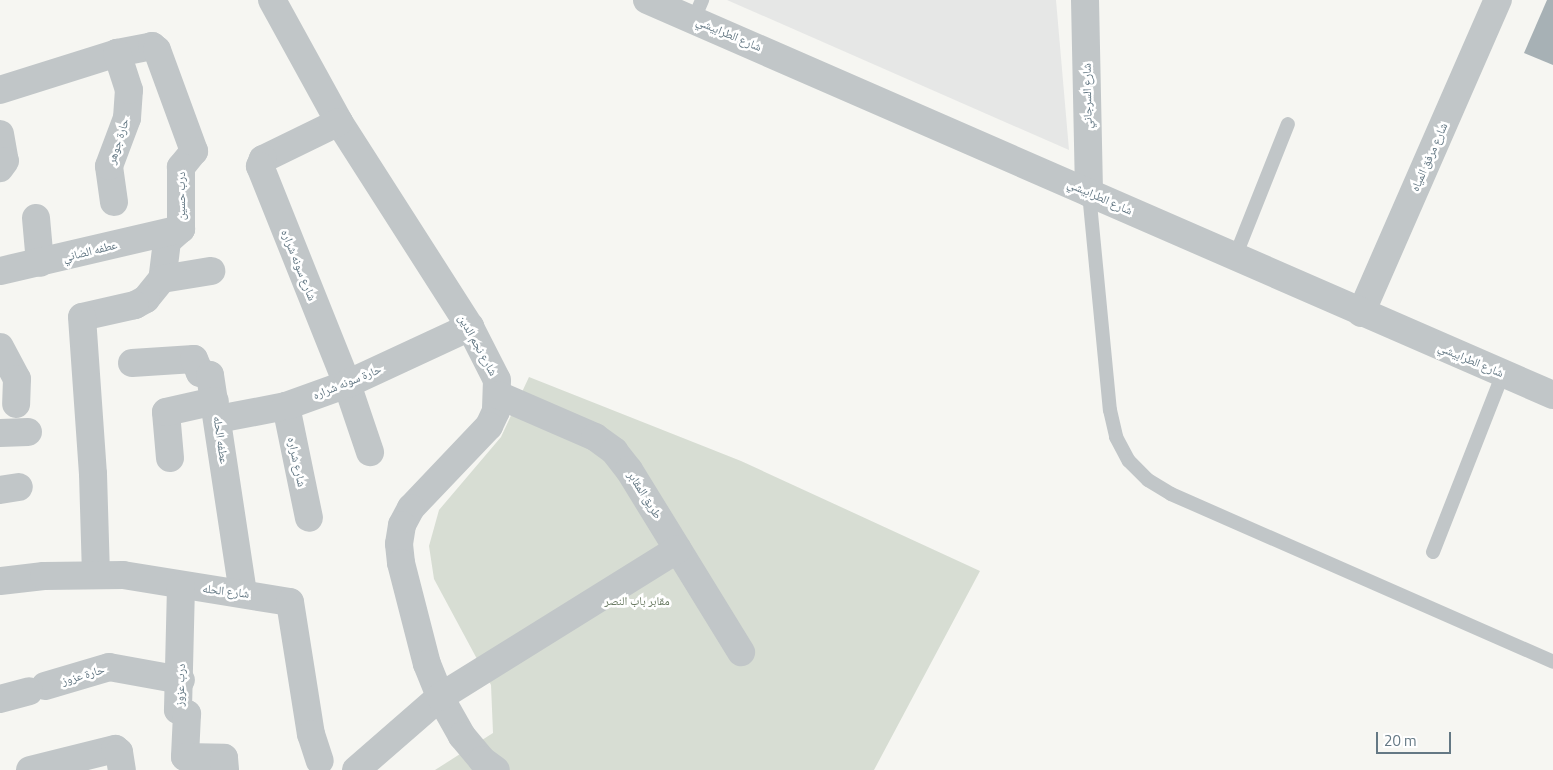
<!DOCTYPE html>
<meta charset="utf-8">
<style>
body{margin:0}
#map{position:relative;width:1553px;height:770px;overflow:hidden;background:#f6f6f2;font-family:"Titillium Web","Noto Naskh Arabic",sans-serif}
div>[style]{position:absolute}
.built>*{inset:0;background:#e6e7e6}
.green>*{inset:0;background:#d7ddd3}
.building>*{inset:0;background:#a7b1b5}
.service>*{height:14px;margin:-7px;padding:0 7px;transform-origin:7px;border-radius:7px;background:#c1c6c8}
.minor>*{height:28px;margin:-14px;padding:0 14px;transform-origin:14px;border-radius:14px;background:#c1c6c8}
.tertiary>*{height:28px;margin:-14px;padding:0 14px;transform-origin:14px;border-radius:14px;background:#c1c6c8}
span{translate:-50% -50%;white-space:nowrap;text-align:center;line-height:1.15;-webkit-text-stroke:5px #fff;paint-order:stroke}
.street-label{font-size:12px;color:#647884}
.park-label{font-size:12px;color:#6a7b63}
.scale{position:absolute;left:1376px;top:732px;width:75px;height:22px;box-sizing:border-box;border:2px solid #647884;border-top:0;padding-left:6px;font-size:15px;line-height:18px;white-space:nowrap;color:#647884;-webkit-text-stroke:4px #fff;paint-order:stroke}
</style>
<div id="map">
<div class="built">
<i style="clip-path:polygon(727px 0,1056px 0,1069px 150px)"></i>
</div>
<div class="green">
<i style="clip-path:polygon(529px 377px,741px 461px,980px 571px,874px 770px,435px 770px,493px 733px,491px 685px,434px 579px,429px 546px,439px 510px,501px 437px)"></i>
</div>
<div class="building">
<i style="clip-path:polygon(1547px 0,1553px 0,1553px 65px,1524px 53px)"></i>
</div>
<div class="service">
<i style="left:694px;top:19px;width:21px;rotate:-67deg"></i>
<i style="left:1089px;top:193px;width:218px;rotate:84.5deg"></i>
<i style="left:1110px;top:410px;width:28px;rotate:77deg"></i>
<i style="left:1116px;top:437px;width:27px;rotate:62deg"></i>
<i style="left:1129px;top:461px;width:27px;rotate:45deg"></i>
<i style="left:1148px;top:480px;width:27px;rotate:31deg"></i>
<i style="left:1171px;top:494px;width:417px;rotate:23.7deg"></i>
<i style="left:1235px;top:257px;width:143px;rotate:-68.3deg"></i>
<i style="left:1433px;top:552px;width:192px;rotate:-68.6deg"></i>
</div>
<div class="minor">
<i style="left:272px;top:0;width:139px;rotate:61.2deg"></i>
<i style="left:339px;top:122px;width:243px;rotate:57.4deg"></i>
<i style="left:470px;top:327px;width:59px;rotate:63deg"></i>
<i style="left:497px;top:380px;width:31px;rotate:92deg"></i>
<i style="left:496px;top:411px;width:17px;rotate:115deg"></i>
<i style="left:489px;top:426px;width:113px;rotate:133.6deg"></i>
<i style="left:411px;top:508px;width:19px;rotate:118deg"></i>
<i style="left:402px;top:525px;width:19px;rotate:99deg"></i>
<i style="left:399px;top:544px;width:19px;rotate:84deg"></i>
<i style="left:401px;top:563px;width:104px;rotate:75.6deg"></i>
<i style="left:427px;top:664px;width:35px;rotate:68deg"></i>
<i style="left:440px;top:697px;width:45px;rotate:60.6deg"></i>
<i style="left:462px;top:736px;width:31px;rotate:50deg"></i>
<i style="left:482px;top:760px;width:17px;rotate:36deg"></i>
<i style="left:1085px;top:0;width:193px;rotate:88.8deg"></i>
<i style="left:0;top:90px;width:123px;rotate:-17.5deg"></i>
<i style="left:117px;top:53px;width:36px;rotate:-11deg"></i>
<i style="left:152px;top:46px;width:6px;rotate:39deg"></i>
<i style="left:157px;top:50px;width:108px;rotate:69.9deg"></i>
<i style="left:194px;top:151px;width:21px;rotate:129deg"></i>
<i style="left:181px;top:167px;width:62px;rotate:90deg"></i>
<i style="left:181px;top:229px;width:18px;rotate:139deg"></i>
<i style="left:167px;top:241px;width:38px;rotate:97deg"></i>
<i style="left:162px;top:279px;width:26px;rotate:129deg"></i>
<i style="left:146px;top:299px;width:13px;rotate:151deg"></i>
<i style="left:135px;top:305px;width:54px;rotate:167.2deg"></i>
<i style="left:82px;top:317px;width:157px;rotate:86deg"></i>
<i style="left:93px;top:474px;width:101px;rotate:88.3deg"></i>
<i style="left:339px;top:122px;width:85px;rotate:154deg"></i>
<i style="left:263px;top:159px;width:8px;rotate:113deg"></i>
<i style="left:260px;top:166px;width:235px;rotate:68.2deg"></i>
<i style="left:347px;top:384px;width:72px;rotate:71.3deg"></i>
<i style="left:0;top:134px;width:27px;rotate:80deg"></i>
<i style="left:5px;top:161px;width:9px;rotate:126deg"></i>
<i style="left:114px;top:202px;width:36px;rotate:-98deg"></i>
<i style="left:109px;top:166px;width:51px;rotate:-69.4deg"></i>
<i style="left:127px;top:118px;width:28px;rotate:-86deg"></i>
<i style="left:129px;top:90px;width:39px;rotate:-108deg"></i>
<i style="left:36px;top:218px;width:45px;rotate:84.9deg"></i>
<i style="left:0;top:271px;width:186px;rotate:-13.1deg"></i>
<i style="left:162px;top:279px;width:50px;rotate:-9.3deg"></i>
<i style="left:1361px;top:313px;width:342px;rotate:-66.4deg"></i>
<i style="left:0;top:347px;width:36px;rotate:62deg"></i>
<i style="left:17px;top:379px;width:25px;rotate:92deg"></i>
<i style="left:132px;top:363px;width:62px;rotate:-3.7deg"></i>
<i style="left:194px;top:359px;width:15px;rotate:67deg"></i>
<i style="left:200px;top:373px;width:10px;rotate:11deg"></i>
<i style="left:210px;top:375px;width:219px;rotate:81.4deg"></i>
<i style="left:498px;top:395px;width:106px;rotate:23.4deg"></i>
<i style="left:595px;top:437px;width:24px;rotate:36deg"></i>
<i style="left:614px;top:451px;width:24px;rotate:52deg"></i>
<i style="left:629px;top:470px;width:214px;rotate:58.4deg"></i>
<i style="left:286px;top:406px;width:114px;rotate:78.4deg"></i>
<i style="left:218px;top:419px;width:69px;rotate:-10.8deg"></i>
<i style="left:286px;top:406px;width:65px;rotate:-19.8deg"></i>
<i style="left:347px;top:384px;width:136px;rotate:-24.9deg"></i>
<i style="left:0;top:433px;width:28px;rotate:-2deg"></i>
<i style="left:170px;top:458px;width:46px;rotate:-95deg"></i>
<i style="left:166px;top:412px;width:50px;rotate:-12.7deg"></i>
<i style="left:0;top:490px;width:19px;rotate:-9deg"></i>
<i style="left:0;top:581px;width:44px;rotate:-6.5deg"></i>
<i style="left:44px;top:576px;width:79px;rotate:-0.7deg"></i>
<i style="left:123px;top:575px;width:169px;rotate:9.2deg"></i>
<i style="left:290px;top:602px;width:134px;rotate:81deg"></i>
<i style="left:311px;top:734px;width:28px;rotate:72deg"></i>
<i style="left:181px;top:586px;width:124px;rotate:91.4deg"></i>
<i style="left:178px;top:710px;width:10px;rotate:24deg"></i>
<i style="left:187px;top:714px;width:43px;rotate:92.7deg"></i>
<i style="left:185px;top:757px;width:39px;rotate:1deg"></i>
<i style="left:224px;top:758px;width:12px;rotate:85deg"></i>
<i style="left:45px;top:686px;width:67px;rotate:-16.5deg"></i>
<i style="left:109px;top:667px;width:73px;rotate:10.2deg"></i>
<i style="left:0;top:699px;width:30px;rotate:-15deg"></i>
<i style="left:30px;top:770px;width:88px;rotate:-13.9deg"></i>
<i style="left:115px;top:749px;width:5px;rotate:37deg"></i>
<i style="left:119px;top:752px;width:18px;rotate:81deg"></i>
<i style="left:356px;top:770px;width:111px;rotate:-41deg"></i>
<i style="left:440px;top:697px;width:280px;rotate:-31.9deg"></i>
</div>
<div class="tertiary">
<i style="left:647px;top:0;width:988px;rotate:23.56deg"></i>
</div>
<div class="street-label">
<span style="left:729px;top:34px;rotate:23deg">شارع الطرابيشي</span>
<span style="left:1087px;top:96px;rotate:-91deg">شارع السرجاني</span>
<span style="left:118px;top:141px;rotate:-72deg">حارة جوهر</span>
<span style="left:1429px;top:157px;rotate:-66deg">شارع مرفق المياه</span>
<span style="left:181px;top:196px;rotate:-90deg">درب حسين</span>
<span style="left:1100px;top:197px;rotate:24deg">شارع الطرابيشي</span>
<span style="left:90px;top:251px;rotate:-14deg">عطفه الضاني</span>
<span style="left:299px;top:265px;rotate:68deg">شارع سونه شراره</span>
<span style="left:478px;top:345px;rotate:61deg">شارع نجم الدين</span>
<span style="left:1471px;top:360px;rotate:23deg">شارع الطرابيشي</span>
<span style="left:347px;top:382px;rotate:-22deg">حارة سونه شراره</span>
<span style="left:221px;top:440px;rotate:82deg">عطفه الحله</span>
<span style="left:297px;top:462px;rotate:78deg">شارع شراره</span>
<span style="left:645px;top:495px;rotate:58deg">طريق المقابر</span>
<span style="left:226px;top:591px;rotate:7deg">شارع الحله</span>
<span style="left:83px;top:675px;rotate:-16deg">حارة عزوز</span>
<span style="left:180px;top:685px;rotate:-88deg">درب عزوز</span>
</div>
<div class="park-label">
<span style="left:637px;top:601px">مقابر باب النصر</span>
</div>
<div class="scale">20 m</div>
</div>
